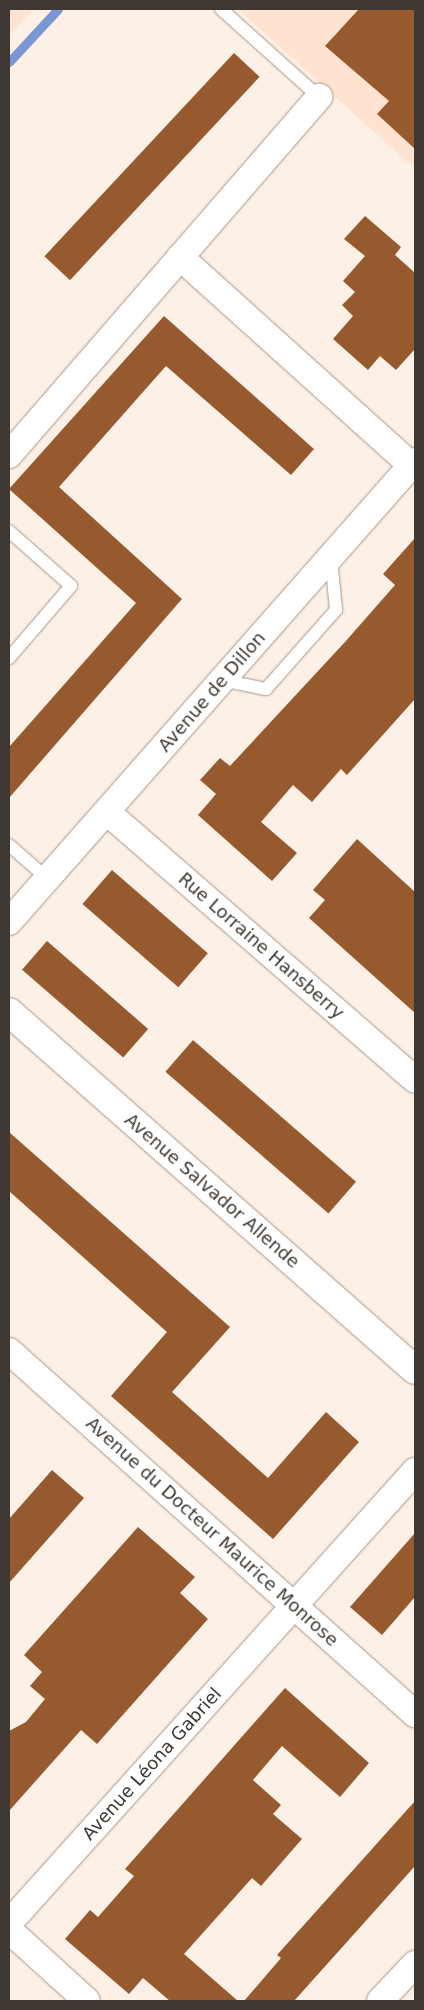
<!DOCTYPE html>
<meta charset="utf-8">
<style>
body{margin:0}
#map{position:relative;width:424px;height:2010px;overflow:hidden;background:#fcf0e7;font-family:"DejaVu Sans",sans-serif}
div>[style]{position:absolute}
.built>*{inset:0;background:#fee4d0}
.stream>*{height:9px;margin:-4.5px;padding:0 4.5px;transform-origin:4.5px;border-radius:4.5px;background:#7a97d5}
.building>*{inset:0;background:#975a2f;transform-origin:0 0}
.roads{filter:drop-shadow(0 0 1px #aa988a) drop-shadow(0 0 1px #aa988a)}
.service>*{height:12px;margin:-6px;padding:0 6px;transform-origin:6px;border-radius:6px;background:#fff}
.minor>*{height:26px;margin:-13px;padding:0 13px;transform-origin:13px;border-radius:13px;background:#fff}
.secondary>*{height:28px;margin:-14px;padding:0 14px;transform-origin:14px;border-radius:14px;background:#fff}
span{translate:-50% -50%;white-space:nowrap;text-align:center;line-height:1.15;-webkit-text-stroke:5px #fff;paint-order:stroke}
.street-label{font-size:18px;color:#3f3832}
.frame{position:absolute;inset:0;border:10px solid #3f3832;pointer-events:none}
</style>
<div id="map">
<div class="built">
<i style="clip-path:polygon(9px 9px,34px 9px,9px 35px)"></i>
<i style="clip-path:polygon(238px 9px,415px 9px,415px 169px)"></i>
</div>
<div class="stream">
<i style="left:9px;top:62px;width:72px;rotate:-47.2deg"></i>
</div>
<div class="building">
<i style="clip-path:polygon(359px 9px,415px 9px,415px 149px,377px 114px,389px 101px,325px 46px)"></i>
<i style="left:234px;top:53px;width:35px;height:278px;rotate:43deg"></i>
<i style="clip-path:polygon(365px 216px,401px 247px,395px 255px,415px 273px,415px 349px,396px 370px,380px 356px,368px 370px,333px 339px,353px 316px,342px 305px,355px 292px,343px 281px,365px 256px,344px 239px)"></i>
<i style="clip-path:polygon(164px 316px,314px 449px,291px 475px,166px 366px,59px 487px,182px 599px,9px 798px,9px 747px,136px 603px,9px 489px)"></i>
<i style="clip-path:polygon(415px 538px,415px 699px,347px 775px,341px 769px,312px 802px,293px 785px,261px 822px,297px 853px,272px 881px,198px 815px,216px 794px,200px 780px,220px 758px,230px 766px,345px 642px,395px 585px,383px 574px)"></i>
<i style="clip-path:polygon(357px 839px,415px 892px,415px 1013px,309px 918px,325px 900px,313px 890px)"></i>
<i style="left:112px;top:870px;width:127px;height:45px;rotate:41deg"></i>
<i style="left:47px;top:941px;width:134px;height:38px;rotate:41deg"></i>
<i style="left:193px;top:1040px;width:216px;height:42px;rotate:41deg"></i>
<i style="clip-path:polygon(9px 1132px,230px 1327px,172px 1392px,268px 1478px,326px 1412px,359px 1442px,273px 1539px,111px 1396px,167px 1332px,9px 1191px)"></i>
<i style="clip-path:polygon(52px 1470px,84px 1498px,9px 1583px,9px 1519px)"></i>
<i style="clip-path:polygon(138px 1527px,195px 1577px,180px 1593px,208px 1619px,97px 1744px,81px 1730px,9px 1811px,9px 1731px,26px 1722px,45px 1699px,30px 1686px,42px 1672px,24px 1655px)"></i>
<i style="clip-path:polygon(415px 1533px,415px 1597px,382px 1635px,350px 1607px)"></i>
<i style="clip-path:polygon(285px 1688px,369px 1763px,340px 1797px,282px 1746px,253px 1780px,281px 1805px,273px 1814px,302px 1839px,261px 1886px,252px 1878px,184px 1954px,238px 2001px,170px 2001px,143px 1978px,129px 1994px,65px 1939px,90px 1910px,98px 1917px,134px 1876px,125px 1869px)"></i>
<i style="clip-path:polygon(415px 1801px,415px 1866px,294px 2001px,244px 2001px,281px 1958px,277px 1955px)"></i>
</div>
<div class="roads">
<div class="service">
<i style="left:221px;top:9px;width:132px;rotate:41.9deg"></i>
<i style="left:9px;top:531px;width:83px;rotate:41.6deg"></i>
<i style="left:71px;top:586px;width:95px;rotate:130.7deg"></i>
<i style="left:222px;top:680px;width:45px;rotate:11.6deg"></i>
<i style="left:266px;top:689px;width:106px;rotate:-48.5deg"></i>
<i style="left:336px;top:610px;width:52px;rotate:-95.5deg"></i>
<i style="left:9px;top:845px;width:52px;rotate:41.1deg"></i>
</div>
<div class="minor">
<i style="left:180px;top:257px;width:311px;rotate:42deg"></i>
<i style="left:9px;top:455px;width:474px;rotate:-49.1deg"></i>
<i style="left:107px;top:812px;width:408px;rotate:41deg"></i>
<i style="left:9px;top:922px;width:614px;rotate:-48.63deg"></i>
<i style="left:9px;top:1351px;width:545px;rotate:41.8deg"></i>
<i style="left:9px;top:1923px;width:608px;rotate:-48.07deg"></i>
<i style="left:9px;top:1930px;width:105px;rotate:42.3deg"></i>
<i style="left:380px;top:2001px;width:51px;rotate:-46.6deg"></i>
</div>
<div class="secondary">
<i style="left:9px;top:1012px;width:541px;rotate:41.4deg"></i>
</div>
</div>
<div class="street-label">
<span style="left:212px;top:692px;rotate:-49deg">Avenue de Dillon</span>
<span style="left:261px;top:946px;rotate:41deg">Rue Lorraine Hansberry</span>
<span style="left:212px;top:1191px;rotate:41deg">Avenue Salvador Allende</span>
<span style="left:212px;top:1532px;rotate:42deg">Avenue du Docteur Maurice Monrose</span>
<span style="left:152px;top:1764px;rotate:-48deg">Avenue Léona Gabriel</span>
</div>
<div class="frame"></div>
</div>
